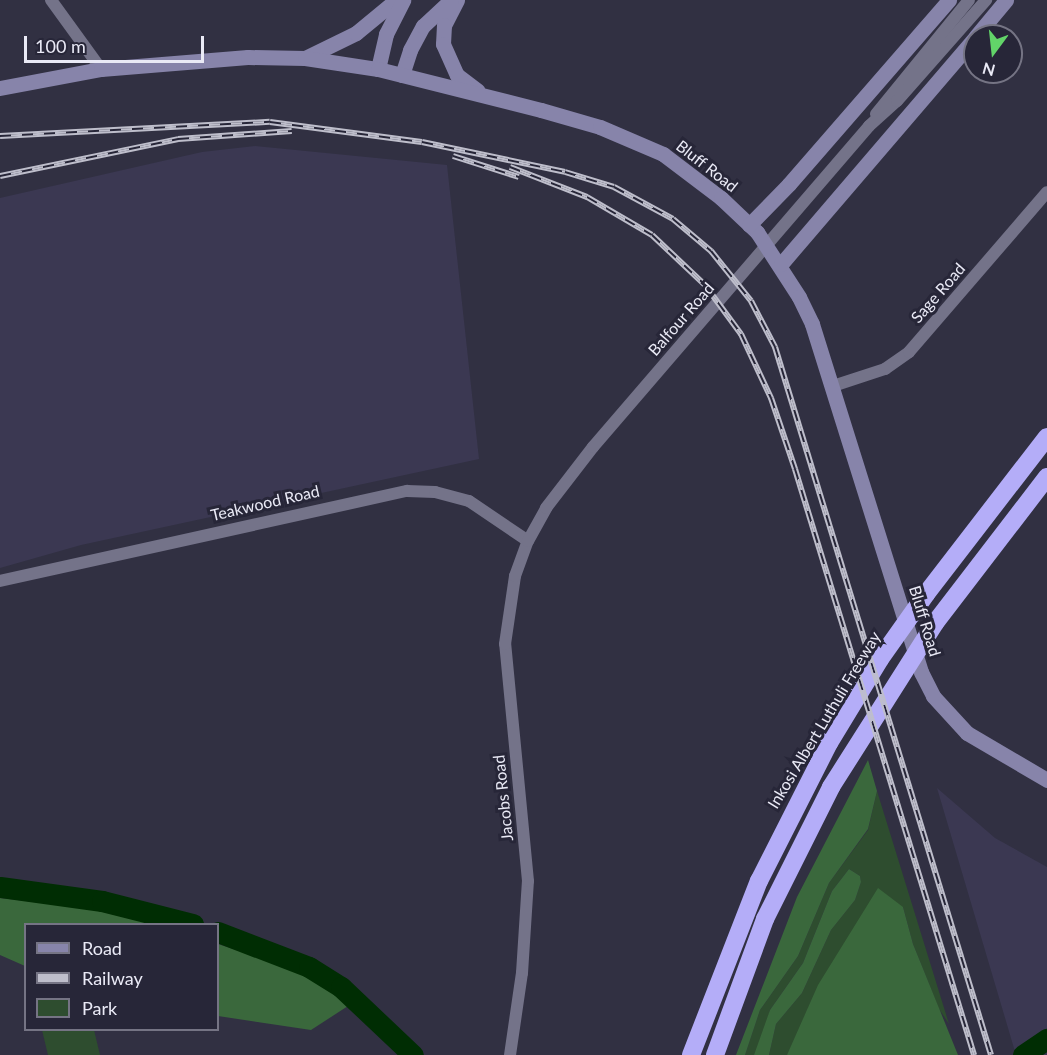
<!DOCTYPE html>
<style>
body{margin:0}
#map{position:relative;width:1047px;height:1055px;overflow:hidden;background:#313042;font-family:Lato,sans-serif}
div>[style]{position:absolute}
.built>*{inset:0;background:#3b3852}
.green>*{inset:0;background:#2e4d2f}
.forest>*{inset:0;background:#3a683c}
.river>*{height:21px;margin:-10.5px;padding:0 10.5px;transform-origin:10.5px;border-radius:10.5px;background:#002d03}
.street>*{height:12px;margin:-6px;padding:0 6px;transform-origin:6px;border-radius:6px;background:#747389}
.secondary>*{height:15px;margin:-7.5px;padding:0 7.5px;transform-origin:7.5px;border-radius:7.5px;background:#8784aa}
.highway>*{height:18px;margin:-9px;padding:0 9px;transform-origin:9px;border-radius:9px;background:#b4adf8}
.rail>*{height:6px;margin-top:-3px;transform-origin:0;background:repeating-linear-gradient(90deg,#272638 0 11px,#bebecb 0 22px);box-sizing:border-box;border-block:2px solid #bebecb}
span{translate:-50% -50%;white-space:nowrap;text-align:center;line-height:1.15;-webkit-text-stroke:6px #272638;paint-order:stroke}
.street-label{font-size:16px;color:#eaeaf6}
.legend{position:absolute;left:24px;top:923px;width:195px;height:108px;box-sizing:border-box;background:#272638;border:2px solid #757484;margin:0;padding:8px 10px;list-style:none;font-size:18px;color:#eaeaf6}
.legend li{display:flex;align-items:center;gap:12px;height:30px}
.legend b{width:30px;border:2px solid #757484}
.north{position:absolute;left:963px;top:24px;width:60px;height:60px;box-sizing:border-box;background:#272638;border:2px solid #757484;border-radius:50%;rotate:195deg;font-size:16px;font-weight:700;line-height:24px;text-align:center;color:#eaeaf6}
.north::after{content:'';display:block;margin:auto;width:21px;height:27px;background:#62d469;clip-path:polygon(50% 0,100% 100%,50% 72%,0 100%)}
.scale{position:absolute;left:24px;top:36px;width:180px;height:27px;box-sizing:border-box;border:3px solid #eaeaf6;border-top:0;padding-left:8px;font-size:18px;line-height:21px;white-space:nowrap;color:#eaeaf6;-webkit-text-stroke:4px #272638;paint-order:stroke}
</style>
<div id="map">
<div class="built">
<i style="clip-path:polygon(255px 146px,447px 165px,479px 459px,81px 545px,0 568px,0 198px,202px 152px)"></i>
<i style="clip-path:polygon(937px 788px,995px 838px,1047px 867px,1047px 1055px,1016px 1055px)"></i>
</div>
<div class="green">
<i style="clip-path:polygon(877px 791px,949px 1024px,939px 1009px,913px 944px,903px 907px,787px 1055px,769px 1055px,776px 1024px,802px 993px,831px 930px,855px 900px,861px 882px,860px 876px,849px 869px,832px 891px,803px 963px,770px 1010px,761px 1044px,754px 1055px,745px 1055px,760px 1010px,798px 956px,829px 883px,868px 830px)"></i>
<i style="clip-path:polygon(42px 1030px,94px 1030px,100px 1055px,48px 1055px)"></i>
</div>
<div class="forest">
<i style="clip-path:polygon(868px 760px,877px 791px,868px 829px,829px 883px,798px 956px,760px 1010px,745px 1055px,736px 1055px,797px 897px)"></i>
<i style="clip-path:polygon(849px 869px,860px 876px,861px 882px,855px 900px,831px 930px,802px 993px,776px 1024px,769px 1055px,754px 1055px,770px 1010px,803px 963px,832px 891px)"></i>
<i style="clip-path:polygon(878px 888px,903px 907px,913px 944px,958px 1055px,787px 1055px,818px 985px)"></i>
<i style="clip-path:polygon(0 898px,87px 908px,152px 924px,26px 924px,25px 966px,0 955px)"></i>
<i style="clip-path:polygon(218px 944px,291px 968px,322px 984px,348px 1006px,311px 1030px,218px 1016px)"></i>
</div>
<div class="river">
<i style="left:0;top:887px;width:103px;rotate:7.8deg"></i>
<i style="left:102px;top:901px;width:94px;rotate:14.2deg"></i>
<i style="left:218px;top:932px;width:97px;rotate:21deg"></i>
<i style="left:309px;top:967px;width:38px;rotate:32deg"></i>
<i style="left:341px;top:987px;width:99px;rotate:43.4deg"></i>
<i style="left:1023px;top:1055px;width:29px;rotate:-34deg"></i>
</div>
<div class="street">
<i style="left:51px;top:0;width:85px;rotate:54.1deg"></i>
<i style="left:876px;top:114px;width:147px;rotate:-50.8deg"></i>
<i style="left:833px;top:386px;width:55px;rotate:-18.1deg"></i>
<i style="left:885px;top:369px;width:29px;rotate:-35deg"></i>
<i style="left:909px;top:352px;width:211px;rotate:-49.2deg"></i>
<i style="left:0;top:581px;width:417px;rotate:-12.5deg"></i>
<i style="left:407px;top:491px;width:28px;rotate:2deg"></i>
<i style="left:435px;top:492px;width:35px;rotate:15deg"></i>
<i style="left:469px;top:501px;width:71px;rotate:34.1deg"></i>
<i style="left:510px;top:1055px;width:83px;rotate:-81.7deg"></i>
<i style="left:522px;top:973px;width:92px;rotate:-86.3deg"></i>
<i style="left:528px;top:881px;width:238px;rotate:-95.5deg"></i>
<i style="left:505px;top:644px;width:69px;rotate:-81.6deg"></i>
<i style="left:515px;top:576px;width:37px;rotate:-70deg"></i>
<i style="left:528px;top:541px;width:38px;rotate:-61deg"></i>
<i style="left:546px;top:508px;width:77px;rotate:-52.4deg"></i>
<i style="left:593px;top:447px;width:423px;rotate:-49.3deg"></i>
<i style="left:869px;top:126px;width:38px;rotate:-42deg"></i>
<i style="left:897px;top:101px;width:135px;rotate:-48.6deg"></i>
</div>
<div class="secondary">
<i style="left:457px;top:0;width:28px;rotate:117deg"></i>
<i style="left:444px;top:25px;width:19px;rotate:93deg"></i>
<i style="left:443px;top:44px;width:34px;rotate:66deg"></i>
<i style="left:457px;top:75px;width:26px;rotate:37deg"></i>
<i style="left:976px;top:36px;width:47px;rotate:-50.2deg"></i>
<i style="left:305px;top:58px;width:57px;rotate:-26.1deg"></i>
<i style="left:356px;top:33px;width:52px;rotate:-39.5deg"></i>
<i style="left:378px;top:69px;width:36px;rotate:-77deg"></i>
<i style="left:386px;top:34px;width:38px;rotate:-63deg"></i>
<i style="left:402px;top:75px;width:26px;rotate:-72deg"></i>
<i style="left:410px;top:50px;width:27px;rotate:-62deg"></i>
<i style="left:423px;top:26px;width:38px;rotate:-43deg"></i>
<i style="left:0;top:88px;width:103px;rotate:-10.7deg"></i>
<i style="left:101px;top:69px;width:147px;rotate:-4.7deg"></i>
<i style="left:248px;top:57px;width:57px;rotate:1deg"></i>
<i style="left:305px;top:58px;width:74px;rotate:8.6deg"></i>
<i style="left:378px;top:69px;width:168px;rotate:14.1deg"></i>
<i style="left:541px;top:110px;width:61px;rotate:16.1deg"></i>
<i style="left:600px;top:127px;width:69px;rotate:23.2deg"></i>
<i style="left:663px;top:154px;width:73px;rotate:37.2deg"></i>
<i style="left:721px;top:198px;width:50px;rotate:43.4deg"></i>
<i style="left:757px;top:232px;width:77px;rotate:57.1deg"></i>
<i style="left:799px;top:297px;width:30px;rotate:64deg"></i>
<i style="left:812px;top:324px;width:365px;rotate:72.6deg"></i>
<i style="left:921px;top:672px;width:27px;rotate:63deg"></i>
<i style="left:933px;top:696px;width:50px;rotate:47.4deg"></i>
<i style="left:967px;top:733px;width:93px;rotate:30.4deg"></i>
<i style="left:749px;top:225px;width:57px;rotate:-45.7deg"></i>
<i style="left:789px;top:184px;width:244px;rotate:-49deg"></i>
<i style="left:781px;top:264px;width:298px;rotate:-49.4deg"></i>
</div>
<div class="highway">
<i style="left:691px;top:1055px;width:187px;rotate:-68.7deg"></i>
<i style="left:759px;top:881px;width:155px;rotate:-63.1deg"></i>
<i style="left:829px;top:743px;width:98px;rotate:-58.7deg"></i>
<i style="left:880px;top:659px;width:80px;rotate:-54.7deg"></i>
<i style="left:926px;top:594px;width:198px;rotate:-52.4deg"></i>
<i style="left:715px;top:1055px;width:145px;rotate:-69.8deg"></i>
<i style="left:765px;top:919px;width:148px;rotate:-63.4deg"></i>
<i style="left:831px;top:787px;width:194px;rotate:-57.6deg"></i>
<i style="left:935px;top:623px;width:184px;rotate:-52.5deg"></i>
</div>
<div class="rail">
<i style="left:0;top:136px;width:270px;rotate:-3deg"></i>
<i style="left:270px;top:122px;width:153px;rotate:7.5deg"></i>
<i style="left:422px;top:142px;width:146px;rotate:11.8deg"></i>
<i style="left:565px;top:172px;width:51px;rotate:17deg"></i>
<i style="left:614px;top:187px;width:67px;rotate:28.5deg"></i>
<i style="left:673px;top:219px;width:50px;rotate:40.1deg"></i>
<i style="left:711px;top:251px;width:64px;rotate:51.3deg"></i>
<i style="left:751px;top:301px;width:52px;rotate:62.4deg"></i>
<i style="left:775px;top:347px;width:740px;rotate:73.03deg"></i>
<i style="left:453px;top:156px;width:69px;rotate:17.7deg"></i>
<i style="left:510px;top:167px;width:83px;rotate:21.3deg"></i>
<i style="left:587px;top:197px;width:75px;rotate:30.3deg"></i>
<i style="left:652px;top:235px;width:73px;rotate:43.3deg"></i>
<i style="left:705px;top:285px;width:61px;rotate:53.7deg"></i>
<i style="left:741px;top:334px;width:71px;rotate:64.9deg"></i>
<i style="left:771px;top:398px;width:75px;rotate:71.3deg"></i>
<i style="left:795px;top:469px;width:613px;rotate:73.01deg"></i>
<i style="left:0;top:176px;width:182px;rotate:-11.7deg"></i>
<i style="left:178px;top:139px;width:114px;rotate:-4deg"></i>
</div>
<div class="street-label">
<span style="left:707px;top:166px;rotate:38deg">Bluff Road</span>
<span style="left:938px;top:293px;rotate:-49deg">Sage Road</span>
<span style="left:681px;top:319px;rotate:-49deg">Balfour Road</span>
<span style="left:265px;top:503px;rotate:-13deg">Teakwood Road</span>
<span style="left:925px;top:621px;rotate:73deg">Bluff Road</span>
<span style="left:824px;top:720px;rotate:-59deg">Inkosi Albert Luthuli Freeway</span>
<span style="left:503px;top:798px;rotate:-96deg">Jacobs Road</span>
</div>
<ul class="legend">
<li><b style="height:8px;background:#8784aa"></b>Road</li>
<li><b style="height:8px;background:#bebecb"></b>Railway</li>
<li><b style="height:16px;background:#2e4d2f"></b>Park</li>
</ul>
<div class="north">N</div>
<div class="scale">100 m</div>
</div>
